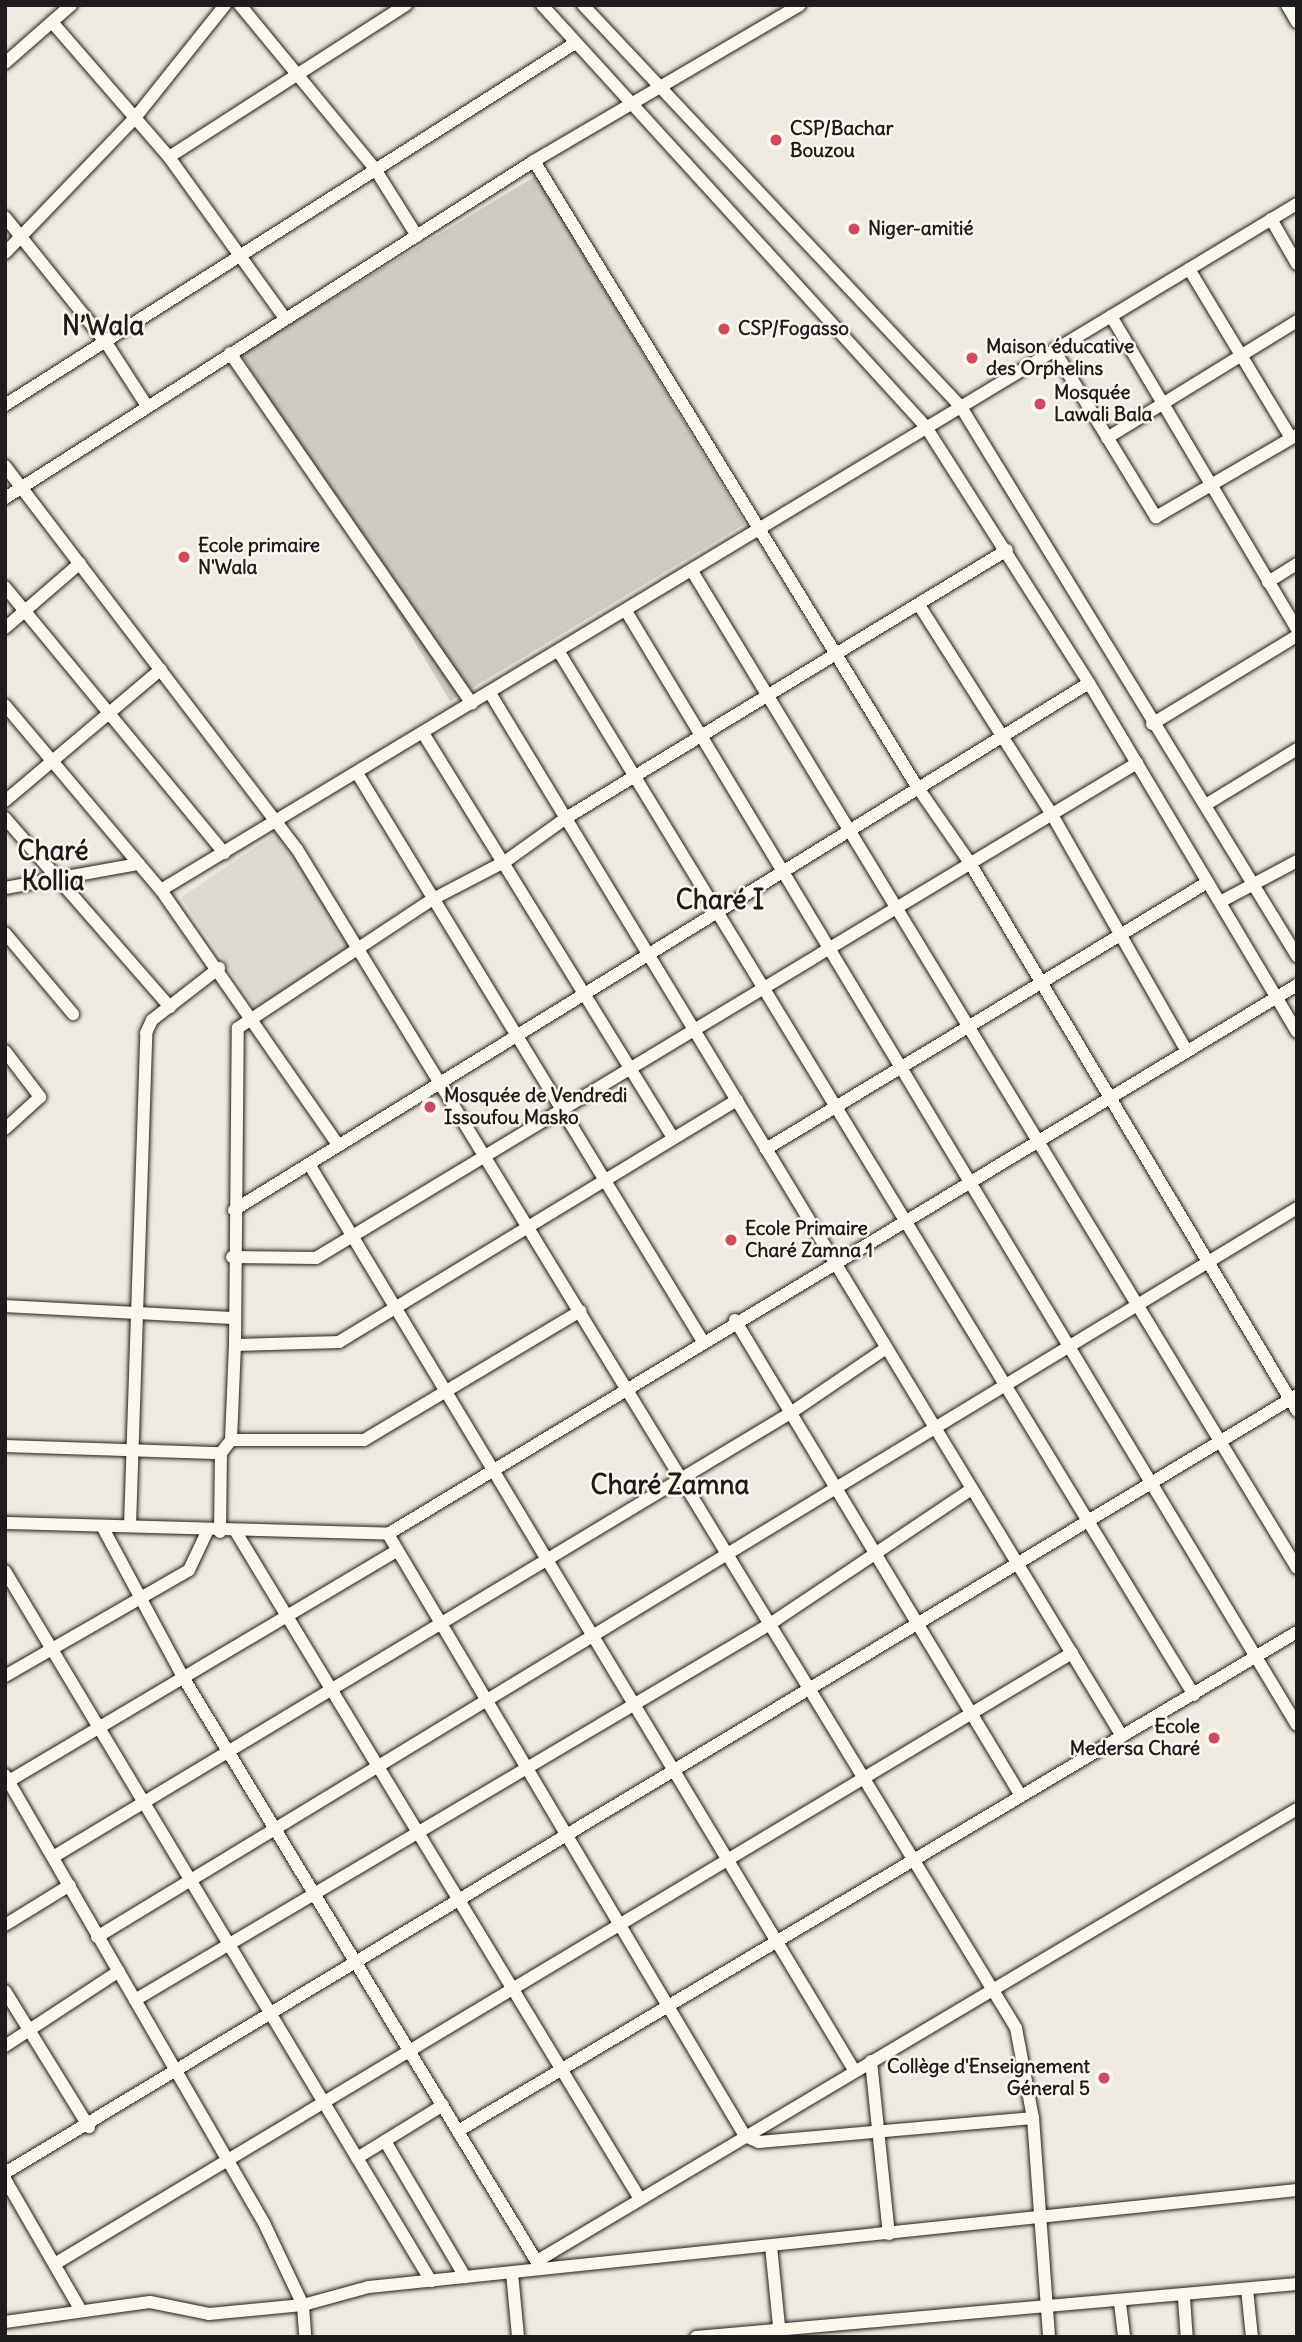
<!DOCTYPE html>
<meta charset="utf-8">
<style>
body{margin:0}
#map{position:relative;width:1302px;height:2342px;overflow:hidden;background:#eeeadf;font-family:Delius,sans-serif}
div>[style]{position:absolute}
.built>*{inset:0;background:#dedad1;transform-origin:0 0}
.green>*{inset:0;background:#ceccc2;transform-origin:0 0}
.roads{filter:drop-shadow(0 0 2px #1c1c1c) drop-shadow(0 0 2px #1c1c1c)}
.minor>*{height:12px;margin:-6px;padding:0 6px;transform-origin:6px;border-radius:6px;background:#fbf7ec}
.dots>*{width:19px;height:19px;translate:-50% -50%;box-sizing:border-box;border:4px solid #fbf7ec;border-radius:50%}
span{translate:-50% -50%;white-space:nowrap;text-align:center;line-height:1.15;-webkit-text-stroke:5px #fbf7ec;paint-order:stroke}
.poi-label{font-size:19px;color:#1c1c1c;font-weight:700}
.left{translate:0 -50%;text-align:left}
.right{translate:-100% -50%;text-align:right}
.district-label{font-size:26px;color:#1c1c1c;font-weight:700}
.frame{position:absolute;inset:0;border:7px solid #1c1c1c;pointer-events:none}
</style>
<div id="map">
<div class="built">
<i style="left:278px;top:832px;width:139px;height:117px;rotate:56deg"></i>
</div>
<div class="green">
<i style="left:536px;top:176px;width:406px;height:344px;rotate:59deg"></i>
</div>
<div class="roads">
<div class="minor">
<i style="left:240px;top:5px;width:212px;rotate:50.5deg"></i>
<i style="left:375px;top:169px;width:79px;rotate:57.9deg"></i>
<i style="left:542px;top:5px;width:571px;rotate:47.7deg"></i>
<i style="left:926px;top:427px;width:303px;rotate:57.5deg"></i>
<i style="left:1089px;top:683px;width:406px;rotate:59.2deg"></i>
<i style="left:583px;top:5px;width:552px;rotate:46.76deg"></i>
<i style="left:961px;top:407px;width:644px;rotate:58.53deg"></i>
<i style="left:1287px;top:5px;width:20px;rotate:60deg"></i>
<i style="left:52px;top:22px;width:179px;rotate:49.1deg"></i>
<i style="left:169px;top:157px;width:197px;rotate:54.3deg"></i>
<i style="left:5px;top:63px;width:88px;rotate:-41.3deg"></i>
<i style="left:169px;top:157px;width:282px;rotate:-32.7deg"></i>
<i style="left:534px;top:161px;width:732px;rotate:58.53deg"></i>
<i style="left:916px;top:785px;width:95px;rotate:55.3deg"></i>
<i style="left:970px;top:863px;width:638px;rotate:59.17deg"></i>
<i style="left:5px;top:217px;width:163px;rotate:51.2deg"></i>
<i style="left:107px;top:344px;width:74px;rotate:57.2deg"></i>
<i style="left:1271px;top:219px;width:52px;rotate:60deg"></i>
<i style="left:5px;top:253px;width:186px;rotate:-46.1deg"></i>
<i style="left:134px;top:119px;width:146px;rotate:-51.4deg"></i>
<i style="left:1189px;top:269px;width:197px;rotate:58.9deg"></i>
<i style="left:1111px;top:316px;width:364px;rotate:59.3deg"></i>
<i style="left:1054px;top:350px;width:196px;rotate:58.6deg"></i>
<i style="left:1156px;top:517px;width:163px;rotate:-30.2deg"></i>
<i style="left:230px;top:353px;width:426px;rotate:55.4deg"></i>
<i style="left:5px;top:405px;width:672px;rotate:-32.41deg"></i>
<i style="left:1107px;top:438px;width:223px;rotate:-31.6deg"></i>
<i style="left:5px;top:466px;width:482px;rotate:52.7deg"></i>
<i style="left:297px;top:849px;width:1381px;rotate:58.62deg"></i>
<i style="left:1016px;top:2028px;width:92px;rotate:79.3deg"></i>
<i style="left:1033px;top:2118px;width:220px;rotate:85.8deg"></i>
<i style="left:5px;top:498px;width:627px;rotate:-32.5deg"></i>
<i style="left:534px;top:161px;width:308px;rotate:-30.4deg"></i>
<i style="left:692px;top:571px;width:1166px;rotate:58.75deg"></i>
<i style="left:1268px;top:582px;width:34px;rotate:-32deg"></i>
<i style="left:5px;top:587px;width:345px;rotate:50.5deg"></i>
<i style="left:919px;top:605px;width:246px;rotate:57.6deg"></i>
<i style="left:1051px;top:813px;width:274px;rotate:60.3deg"></i>
<i style="left:626px;top:611px;width:1300px;rotate:58.94deg"></i>
<i style="left:5px;top:628px;width:99px;rotate:-40.9deg"></i>
<i style="left:559px;top:652px;width:1221px;rotate:58.67deg"></i>
<i style="left:490px;top:693px;width:1220px;rotate:58.79deg"></i>
<i style="left:5px;top:705px;width:242px;rotate:49.9deg"></i>
<i style="left:161px;top:890px;width:310px;rotate:55.2deg"></i>
<i style="left:1152px;top:724px;width:170px;rotate:-31.3deg"></i>
<i style="left:423px;top:733px;width:475px;rotate:58.3deg"></i>
<i style="left:357px;top:773px;width:664px;rotate:58.68deg"></i>
<i style="left:5px;top:801px;width:204px;rotate:-40.2deg"></i>
<i style="left:1207px;top:804px;width:105px;rotate:-31.4deg"></i>
<i style="left:5px;top:818px;width:251px;rotate:48.9deg"></i>
<i style="left:5px;top:888px;width:136px;rotate:-10.2deg"></i>
<i style="left:161px;top:890px;width:1327px;rotate:-31.13deg"></i>
<i style="left:1220px;top:902px;width:87px;rotate:-28deg"></i>
<i style="left:5px;top:933px;width:106px;rotate:50deg"></i>
<i style="left:5px;top:1051px;width:58px;rotate:52.7deg"></i>
<i style="left:40px;top:1097px;width:47px;rotate:137.6deg"></i>
<i style="left:766px;top:1149px;width:516px;rotate:-31.14deg"></i>
<i style="left:309px;top:1164px;width:1057px;rotate:58.97deg"></i>
<i style="left:234px;top:1210px;width:1004px;rotate:-31.65deg"></i>
<i style="left:232px;top:1257px;width:84px;rotate:0.7deg"></i>
<i style="left:316px;top:1258px;width:959px;rotate:-31.09deg"></i>
<i style="left:5px;top:1306px;width:226px;rotate:3deg"></i>
<i style="left:735px;top:1320px;width:555px;rotate:59deg"></i>
<i style="left:235px;top:1345px;width:104px;rotate:-1.7deg"></i>
<i style="left:339px;top:1342px;width:466px;rotate:-31.3deg"></i>
<i style="left:231px;top:1440px;width:133px"></i>
<i style="left:364px;top:1440px;width:252px;rotate:-30.8deg"></i>
<i style="left:5px;top:1446px;width:216px;rotate:1.9deg"></i>
<i style="left:5px;top:1523px;width:383px;rotate:1.6deg"></i>
<i style="left:388px;top:1534px;width:1062px;rotate:-31.13deg"></i>
<i style="left:102px;top:1526px;width:171px;rotate:61.8deg"></i>
<i style="left:183px;top:1677px;width:690px;rotate:58.82deg"></i>
<i style="left:130px;top:1526px;width:493px;rotate:-88.1deg"></i>
<i style="left:146px;top:1033px;width:14px;rotate:-65deg"></i>
<i style="left:152px;top:1020px;width:85px;rotate:-37.8deg"></i>
<i style="left:220px;top:1532px;width:79px;rotate:-89.3deg"></i>
<i style="left:221px;top:1453px;width:16px;rotate:-52deg"></i>
<i style="left:231px;top:1440px;width:95px;rotate:-87.6deg"></i>
<i style="left:235px;top:1345px;width:317px;rotate:-89.5deg"></i>
<i style="left:238px;top:1028px;width:234px;rotate:-33.5deg"></i>
<i style="left:433px;top:899px;width:82px;rotate:-27.5deg"></i>
<i style="left:506px;top:861px;width:74px;rotate:-35.6deg"></i>
<i style="left:566px;top:818px;width:516px;rotate:-31.29deg"></i>
<i style="left:236px;top:1532px;width:780px;rotate:58.8deg"></i>
<i style="left:388px;top:1534px;width:700px;rotate:59.33deg"></i>
<i style="left:745px;top:2136px;width:15px;rotate:23deg"></i>
<i style="left:759px;top:2142px;width:275px;rotate:-5deg"></i>
<i style="left:5px;top:1571px;width:828px;rotate:59.04deg"></i>
<i style="left:5px;top:1676px;width:212px;rotate:-29.9deg"></i>
<i style="left:189px;top:1570px;width:42px;rotate:-64.7deg"></i>
<i style="left:5px;top:1775px;width:517px;rotate:59.97deg"></i>
<i style="left:264px;top:2223px;width:91px;rotate:64.6deg"></i>
<i style="left:303px;top:2305px;width:32px;rotate:86deg"></i>
<i style="left:9px;top:1781px;width:449px;rotate:-30.7deg"></i>
<i style="left:53px;top:1857px;width:863px;rotate:-31.05deg"></i>
<i style="left:792px;top:1412px;width:114px;rotate:-34.2deg"></i>
<i style="left:5px;top:1925px;width:76px;rotate:-31.6deg"></i>
<i style="left:97px;top:1937px;width:1404px;rotate:-31.28deg"></i>
<i style="left:5px;top:1991px;width:160px;rotate:58.3deg"></i>
<i style="left:135px;top:2000px;width:738px;rotate:-30.63deg"></i>
<i style="left:770px;top:1624px;width:243px;rotate:-33.8deg"></i>
<i style="left:5px;top:2046px;width:136px;rotate:-33.3deg"></i>
<i style="left:871px;top:2061px;width:174px;rotate:84.1deg"></i>
<i style="left:458px;top:2131px;width:976px;rotate:-30.74deg"></i>
<i style="left:385px;top:2141px;width:158px;rotate:59.5deg"></i>
<i style="left:357px;top:2158px;width:101px;rotate:-31.6deg"></i>
<i style="left:5px;top:2173px;width:1508px;rotate:-31.05deg"></i>
<i style="left:5px;top:2179px;width:148px;rotate:60deg"></i>
<i style="left:771px;top:2246px;width:90px;rotate:84.3deg"></i>
<i style="left:537px;top:2261px;width:884px;rotate:-30.74deg"></i>
<i style="left:58px;top:2262px;width:1183px;rotate:-30.99deg"></i>
<i style="left:512px;top:2273px;width:64px;rotate:84.6deg"></i>
<i style="left:1247px;top:2289px;width:48px;rotate:84.1deg"></i>
<i style="left:1184px;top:2298px;width:39px;rotate:86deg"></i>
<i style="left:1120px;top:2303px;width:34px;rotate:83deg"></i>
<i style="left:5px;top:2322px;width:146px;rotate:-7.9deg"></i>
<i style="left:150px;top:2302px;width:60px;rotate:11.5deg"></i>
<i style="left:209px;top:2314px;width:94px;rotate:-5.5deg"></i>
<i style="left:303px;top:2305px;width:68px;rotate:-15.3deg"></i>
<i style="left:369px;top:2287px;width:933px;rotate:-5.97deg"></i>
<i style="left:696px;top:2337px;width:603px;rotate:-5.04deg"></i>
</div>
</div>
<div class="dots">
<i style="left:776px;top:140px;background:#d1495b"></i>
<i style="left:854px;top:229px;background:#d1495b"></i>
<i style="left:724px;top:329px;background:#d1495b"></i>
<i style="left:972px;top:358px;background:#d1495b"></i>
<i style="left:1040px;top:404px;background:#d1495b"></i>
<i style="left:184px;top:557px;background:#d1495b"></i>
<i style="left:430px;top:1107px;background:#d1495b"></i>
<i style="left:731px;top:1240px;background:#d1495b"></i>
<i style="left:1214px;top:1738px;background:#d1495b"></i>
<i style="left:1104px;top:2078px;background:#d1495b"></i>
</div>
<div class="poi-label">
<span class="left" style="left:790px;top:140px">CSP/Bachar<br>Bouzou</span>
<span class="left" style="left:868px;top:229px">Niger-amitié</span>
<span class="left" style="left:738px;top:329px">CSP/Fogasso</span>
<span class="left" style="left:986px;top:358px">Maison éducative<br>des Orphelins</span>
<span class="left" style="left:1054px;top:404px">Mosquée<br>Lawali Bala</span>
<span class="left" style="left:198px;top:557px">Ecole primaire<br>N'Wala</span>
<span class="left" style="left:444px;top:1107px">Mosquée de Vendredi<br>Issoufou Masko</span>
<span class="left" style="left:745px;top:1240px">Ecole Primaire<br>Charé Zamna 1</span>
<span class="right" style="left:1200px;top:1738px">Ecole<br>Medersa Charé</span>
<span class="right" style="left:1090px;top:2078px">Collège d'Enseignement<br>Géneral 5</span>
</div>
<div class="district-label">
<span style="left:103px;top:326px">N’Wala</span>
<span style="left:53px;top:866px">Charé<br>Kollia</span>
<span style="left:720px;top:900px">Charé I</span>
<span style="left:670px;top:1485px">Charé Zamna</span>
</div>
<div class="frame"></div>
</div>
